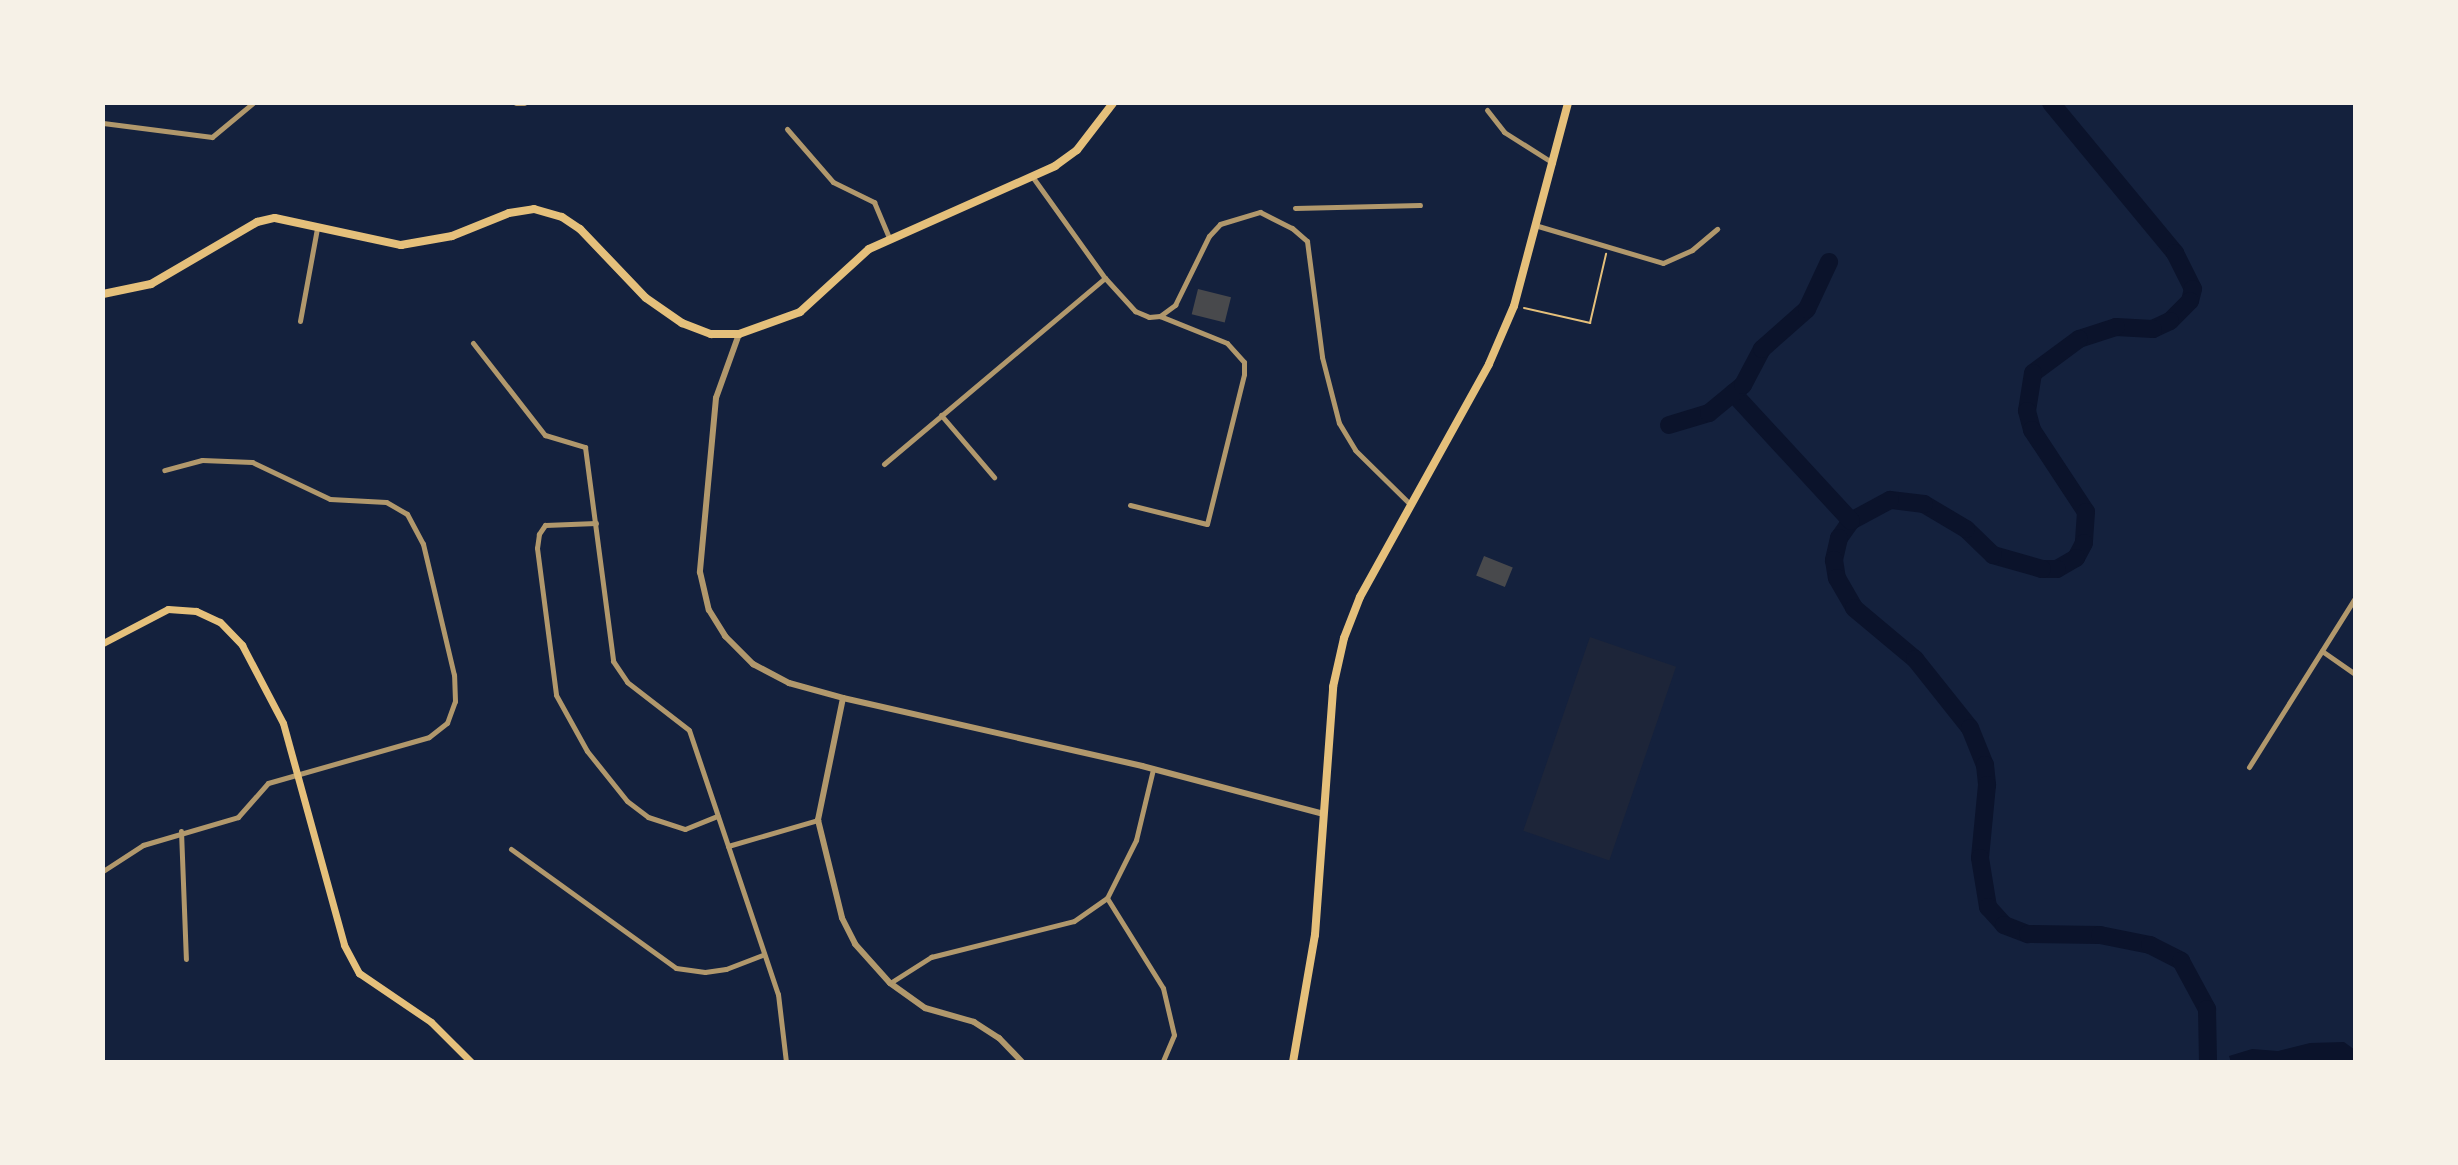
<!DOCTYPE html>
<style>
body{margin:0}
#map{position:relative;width:2458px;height:1165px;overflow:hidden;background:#14213d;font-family:"Noto Serif",serif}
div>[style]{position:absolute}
.green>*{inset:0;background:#1d2539;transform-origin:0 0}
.water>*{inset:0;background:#0b132b}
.river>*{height:18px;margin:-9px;padding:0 9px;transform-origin:9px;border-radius:9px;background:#0b132b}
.building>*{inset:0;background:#48494c;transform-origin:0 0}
.path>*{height:2px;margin:-1px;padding:0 1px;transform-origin:1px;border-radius:1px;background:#e5c07b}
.minor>*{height:5px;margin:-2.5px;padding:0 2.5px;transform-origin:2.5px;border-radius:2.5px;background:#b1986c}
.tertiary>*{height:6px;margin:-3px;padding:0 3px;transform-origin:3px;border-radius:3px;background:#b1986c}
.secondary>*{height:7px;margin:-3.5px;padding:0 3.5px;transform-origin:3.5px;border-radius:3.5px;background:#e5c07b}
.primary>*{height:8px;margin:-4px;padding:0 4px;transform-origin:4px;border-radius:4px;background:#e5c07b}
span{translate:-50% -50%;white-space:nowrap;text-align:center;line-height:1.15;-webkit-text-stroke:6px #f6f1e7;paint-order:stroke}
.frame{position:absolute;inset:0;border:105px solid #f6f1e7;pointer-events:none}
</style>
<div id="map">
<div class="green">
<i style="left:1590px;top:637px;width:91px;height:205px;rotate:19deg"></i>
</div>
<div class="water">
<i style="clip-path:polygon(2344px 1042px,2355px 1050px,2355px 1060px,2231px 1062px,2229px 1056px,2252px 1049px,2278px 1051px,2310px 1043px)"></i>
</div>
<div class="river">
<i style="left:2051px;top:103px;width:195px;rotate:50.4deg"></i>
<i style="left:2175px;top:253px;width:40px;rotate:63.4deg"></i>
<i style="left:2193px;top:289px;width:12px;rotate:104deg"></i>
<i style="left:2190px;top:301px;width:28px;rotate:135deg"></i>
<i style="left:2170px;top:321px;width:19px;rotate:155deg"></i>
<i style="left:2153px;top:329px;width:37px;rotate:-177deg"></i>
<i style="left:2116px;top:327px;width:39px;rotate:162deg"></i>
<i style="left:2079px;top:339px;width:57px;rotate:143.5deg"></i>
<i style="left:2033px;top:373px;width:38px;rotate:99deg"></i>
<i style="left:2027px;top:411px;width:20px;rotate:75deg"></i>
<i style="left:2032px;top:430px;width:98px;rotate:56.6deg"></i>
<i style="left:2086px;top:512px;width:31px;rotate:94deg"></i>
<i style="left:2084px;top:543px;width:17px;rotate:118deg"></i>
<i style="left:2076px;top:558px;width:22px;rotate:150deg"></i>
<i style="left:2057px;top:569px;width:15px;rotate:180deg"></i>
<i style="left:2042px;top:569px;width:51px;rotate:-164.1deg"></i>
<i style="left:1993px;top:555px;width:37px;rotate:-136deg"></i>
<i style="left:1966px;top:529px;width:49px;rotate:-149.2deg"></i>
<i style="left:1924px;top:504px;width:34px;rotate:-173deg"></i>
<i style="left:1890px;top:500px;width:44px;rotate:151.7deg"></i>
<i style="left:1851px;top:521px;width:21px;rotate:125deg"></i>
<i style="left:1839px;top:538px;width:23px;rotate:103deg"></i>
<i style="left:1834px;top:560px;width:18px;rotate:81deg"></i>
<i style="left:1837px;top:578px;width:34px;rotate:60deg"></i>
<i style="left:1854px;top:608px;width:80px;rotate:39.9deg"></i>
<i style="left:1915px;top:659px;width:88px;rotate:51.4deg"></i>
<i style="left:1970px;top:728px;width:40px;rotate:68deg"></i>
<i style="left:1985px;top:765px;width:20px;rotate:84deg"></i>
<i style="left:1987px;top:785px;width:73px;rotate:95.5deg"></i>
<i style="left:1980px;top:858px;width:50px;rotate:80.7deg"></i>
<i style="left:1988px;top:907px;width:24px;rotate:48deg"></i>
<i style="left:2004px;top:925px;width:26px;rotate:21deg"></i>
<i style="left:2028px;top:934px;width:72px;rotate:0.8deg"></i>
<i style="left:2100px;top:935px;width:51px;rotate:11.3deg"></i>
<i style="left:2150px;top:945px;width:35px;rotate:27deg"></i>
<i style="left:2181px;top:961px;width:55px;rotate:61.6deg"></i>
<i style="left:2207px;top:1009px;width:53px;rotate:88.9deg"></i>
<i style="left:1733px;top:393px;width:174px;rotate:47.3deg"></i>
<i style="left:1669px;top:425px;width:42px;rotate:-16.7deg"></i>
<i style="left:1709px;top:413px;width:44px;rotate:-39.5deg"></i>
<i style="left:1743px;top:385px;width:41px;rotate:-62.2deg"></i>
<i style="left:1762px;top:349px;width:60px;rotate:-41.6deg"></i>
<i style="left:1807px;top:309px;width:52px;rotate:-64.9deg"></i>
</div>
<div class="building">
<i style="left:1198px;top:289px;width:34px;height:26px;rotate:14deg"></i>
<i style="left:1484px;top:556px;width:31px;height:21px;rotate:22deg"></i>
</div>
<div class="path">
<i style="left:1524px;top:308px;width:68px;rotate:12.8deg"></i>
<i style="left:1590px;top:323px;width:71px;rotate:-76.9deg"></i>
</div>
<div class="minor">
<i style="left:516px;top:103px;width:8px"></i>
<i style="left:1487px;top:110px;width:28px;rotate:52deg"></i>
<i style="left:1504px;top:132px;width:58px;rotate:32.3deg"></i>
<i style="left:103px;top:123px;width:110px;rotate:7.3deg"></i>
<i style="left:212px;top:137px;width:53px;rotate:-39.7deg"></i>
<i style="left:787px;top:129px;width:70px;rotate:49deg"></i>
<i style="left:833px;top:182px;width:46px;rotate:26deg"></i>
<i style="left:874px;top:202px;width:41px;rotate:67.2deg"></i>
<i style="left:1034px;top:179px;width:122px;rotate:54.4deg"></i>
<i style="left:1105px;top:278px;width:45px;rotate:47.7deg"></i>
<i style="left:1135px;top:311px;width:15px;rotate:23deg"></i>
<i style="left:1149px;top:317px;width:11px;rotate:-5deg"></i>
<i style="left:1160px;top:316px;width:19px;rotate:-36deg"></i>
<i style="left:1175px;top:305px;width:77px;rotate:-63.8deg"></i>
<i style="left:1209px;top:236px;width:16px;rotate:-47deg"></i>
<i style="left:1220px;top:224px;width:42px;rotate:-16.7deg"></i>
<i style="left:1260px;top:212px;width:36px;rotate:27deg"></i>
<i style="left:1292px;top:228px;width:20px;rotate:41deg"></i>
<i style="left:1307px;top:241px;width:117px;rotate:82.6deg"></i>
<i style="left:1322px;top:357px;width:68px;rotate:75.6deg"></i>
<i style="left:1339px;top:423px;width:31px;rotate:59deg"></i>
<i style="left:1355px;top:450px;width:78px;rotate:44.5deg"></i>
<i style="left:1295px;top:208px;width:125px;rotate:-1.4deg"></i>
<i style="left:1538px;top:226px;width:130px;rotate:16.5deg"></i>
<i style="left:1663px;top:263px;width:32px;rotate:-24deg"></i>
<i style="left:1692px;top:250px;width:33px;rotate:-40deg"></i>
<i style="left:300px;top:321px;width:95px;rotate:-79.6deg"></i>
<i style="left:473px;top:343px;width:117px;rotate:52deg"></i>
<i style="left:545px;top:435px;width:42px;rotate:16.7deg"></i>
<i style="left:585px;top:447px;width:216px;rotate:82.5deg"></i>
<i style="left:613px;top:661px;width:25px;rotate:56deg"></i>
<i style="left:627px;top:682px;width:78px;rotate:37.7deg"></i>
<i style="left:689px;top:730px;width:279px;rotate:71.4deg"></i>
<i style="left:778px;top:994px;width:68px;rotate:83.3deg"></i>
<i style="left:941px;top:415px;width:82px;rotate:49.5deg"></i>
<i style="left:884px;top:464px;width:289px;rotate:-40.1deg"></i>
<i style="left:1130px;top:505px;width:79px;rotate:13.9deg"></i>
<i style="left:1207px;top:524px;width:154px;rotate:-76.1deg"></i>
<i style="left:1244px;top:374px;width:12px;rotate:-90deg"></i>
<i style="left:1244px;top:362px;width:25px;rotate:-132deg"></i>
<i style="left:1227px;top:343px;width:72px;rotate:-158.1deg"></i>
<i style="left:596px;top:523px;width:51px;rotate:177.8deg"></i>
<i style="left:545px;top:525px;width:11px;rotate:124deg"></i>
<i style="left:539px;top:534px;width:14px;rotate:98deg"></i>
<i style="left:537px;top:548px;width:148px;rotate:82.6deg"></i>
<i style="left:556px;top:695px;width:64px;rotate:61deg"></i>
<i style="left:587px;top:751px;width:64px;rotate:51.3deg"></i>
<i style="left:627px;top:801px;width:26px;rotate:37deg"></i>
<i style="left:648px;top:817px;width:39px;rotate:18deg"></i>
<i style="left:685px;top:829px;width:35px;rotate:-22deg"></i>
<i style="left:2322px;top:651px;width:40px;rotate:34.9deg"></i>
<i style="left:2249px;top:767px;width:199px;rotate:-57.9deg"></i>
<i style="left:181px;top:831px;width:128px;rotate:87.8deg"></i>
<i style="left:728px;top:846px;width:94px;rotate:-16.1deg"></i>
<i style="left:511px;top:849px;width:203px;rotate:35.8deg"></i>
<i style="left:676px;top:968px;width:29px;rotate:8deg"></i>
<i style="left:705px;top:972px;width:21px;rotate:-8deg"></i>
<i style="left:726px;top:969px;width:39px;rotate:-21deg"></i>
<i style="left:103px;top:871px;width:48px;rotate:-33deg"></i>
<i style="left:143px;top:845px;width:99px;rotate:-16.4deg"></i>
<i style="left:238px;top:817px;width:45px;rotate:-48.6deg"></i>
<i style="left:268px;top:783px;width:167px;rotate:-15.9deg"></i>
<i style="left:429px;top:737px;width:23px;rotate:-38deg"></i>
<i style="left:447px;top:723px;width:23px;rotate:-70deg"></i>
<i style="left:455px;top:701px;width:26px;rotate:-92deg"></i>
<i style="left:454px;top:675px;width:135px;rotate:-103.3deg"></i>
<i style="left:423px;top:544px;width:34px;rotate:-118deg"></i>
<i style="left:407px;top:514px;width:24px;rotate:-150deg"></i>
<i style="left:386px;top:502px;width:56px;rotate:-176.9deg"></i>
<i style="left:330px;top:499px;width:86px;rotate:-154.6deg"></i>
<i style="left:252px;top:462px;width:50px;rotate:-177.7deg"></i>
<i style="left:202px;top:460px;width:39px;rotate:165deg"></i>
<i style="left:1107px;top:898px;width:106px;rotate:58.1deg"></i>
<i style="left:1163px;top:988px;width:48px;rotate:76.8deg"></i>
<i style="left:1174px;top:1035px;width:28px;rotate:113deg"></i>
<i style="left:890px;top:983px;width:49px;rotate:-32.4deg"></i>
<i style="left:931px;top:957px;width:147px;rotate:-14.1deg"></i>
<i style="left:1074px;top:921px;width:40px;rotate:-34.9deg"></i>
<i style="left:1107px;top:898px;width:65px;rotate:-63.4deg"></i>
<i style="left:1136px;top:840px;width:73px;rotate:-76.5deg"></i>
</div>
<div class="tertiary">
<i style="left:739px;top:334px;width:68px;rotate:109.8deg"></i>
<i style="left:716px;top:398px;width:175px;rotate:95.3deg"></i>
<i style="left:700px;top:572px;width:39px;rotate:77deg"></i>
<i style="left:709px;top:610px;width:31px;rotate:58deg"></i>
<i style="left:725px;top:636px;width:40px;rotate:45deg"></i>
<i style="left:753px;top:664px;width:41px;rotate:27.8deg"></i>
<i style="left:789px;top:683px;width:56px;rotate:15.5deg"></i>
<i style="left:843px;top:698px;width:307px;rotate:12.8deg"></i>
<i style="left:1142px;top:766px;width:188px;rotate:14.8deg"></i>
<i style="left:843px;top:698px;width:125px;rotate:101.6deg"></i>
<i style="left:818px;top:820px;width:101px;rotate:76.2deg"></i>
<i style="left:842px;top:918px;width:29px;rotate:63deg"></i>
<i style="left:855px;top:944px;width:52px;rotate:48.1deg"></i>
<i style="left:890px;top:983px;width:43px;rotate:35.5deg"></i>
<i style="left:925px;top:1008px;width:51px;rotate:15.9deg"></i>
<i style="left:974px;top:1022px;width:30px;rotate:33deg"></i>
<i style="left:999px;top:1038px;width:33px;rotate:46deg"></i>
</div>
<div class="secondary">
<i style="left:103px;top:643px;width:73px;rotate:-27.6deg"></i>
<i style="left:168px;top:609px;width:28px;rotate:4deg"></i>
<i style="left:196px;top:611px;width:26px;rotate:25deg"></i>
<i style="left:220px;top:622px;width:32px;rotate:46deg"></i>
<i style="left:242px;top:645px;width:88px;rotate:62.3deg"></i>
<i style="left:283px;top:723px;width:230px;rotate:74.6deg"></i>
<i style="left:344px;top:945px;width:32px;rotate:62deg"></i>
<i style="left:359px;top:973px;width:87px;rotate:34.2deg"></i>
<i style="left:431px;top:1022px;width:57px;rotate:45deg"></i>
</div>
<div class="primary">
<i style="left:103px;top:294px;width:49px;rotate:-11.8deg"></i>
<i style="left:151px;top:284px;width:123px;rotate:-30.3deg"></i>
<i style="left:257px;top:222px;width:18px;rotate:-13deg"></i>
<i style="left:275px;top:218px;width:129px;rotate:12.1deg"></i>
<i style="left:401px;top:245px;width:52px;rotate:-10deg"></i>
<i style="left:452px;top:236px;width:61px;rotate:-22deg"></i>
<i style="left:509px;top:213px;width:25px;rotate:-9deg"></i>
<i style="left:534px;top:209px;width:29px;rotate:16deg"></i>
<i style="left:562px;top:217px;width:22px;rotate:34deg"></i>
<i style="left:580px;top:229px;width:95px;rotate:46.3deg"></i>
<i style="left:646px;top:298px;width:44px;rotate:34.8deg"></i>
<i style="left:682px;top:323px;width:31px;rotate:21deg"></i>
<i style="left:711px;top:334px;width:28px"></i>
<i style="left:739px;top:334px;width:65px;rotate:-19.8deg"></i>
<i style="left:800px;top:312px;width:93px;rotate:-42.4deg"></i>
<i style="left:869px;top:249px;width:204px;rotate:-24deg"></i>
<i style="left:1055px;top:166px;width:27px;rotate:-36deg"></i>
<i style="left:1077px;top:150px;width:59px;rotate:-52.5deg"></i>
<i style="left:1293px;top:1062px;width:129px;rotate:-80.2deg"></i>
<i style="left:1315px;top:935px;width:249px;rotate:-85.8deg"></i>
<i style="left:1333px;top:687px;width:50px;rotate:-77.3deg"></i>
<i style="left:1344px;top:638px;width:44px;rotate:-68.7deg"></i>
<i style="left:1360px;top:597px;width:266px;rotate:-61deg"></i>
<i style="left:1489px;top:364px;width:63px;rotate:-66.7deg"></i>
<i style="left:1514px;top:306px;width:210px;rotate:-75.1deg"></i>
</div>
<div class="frame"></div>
</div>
